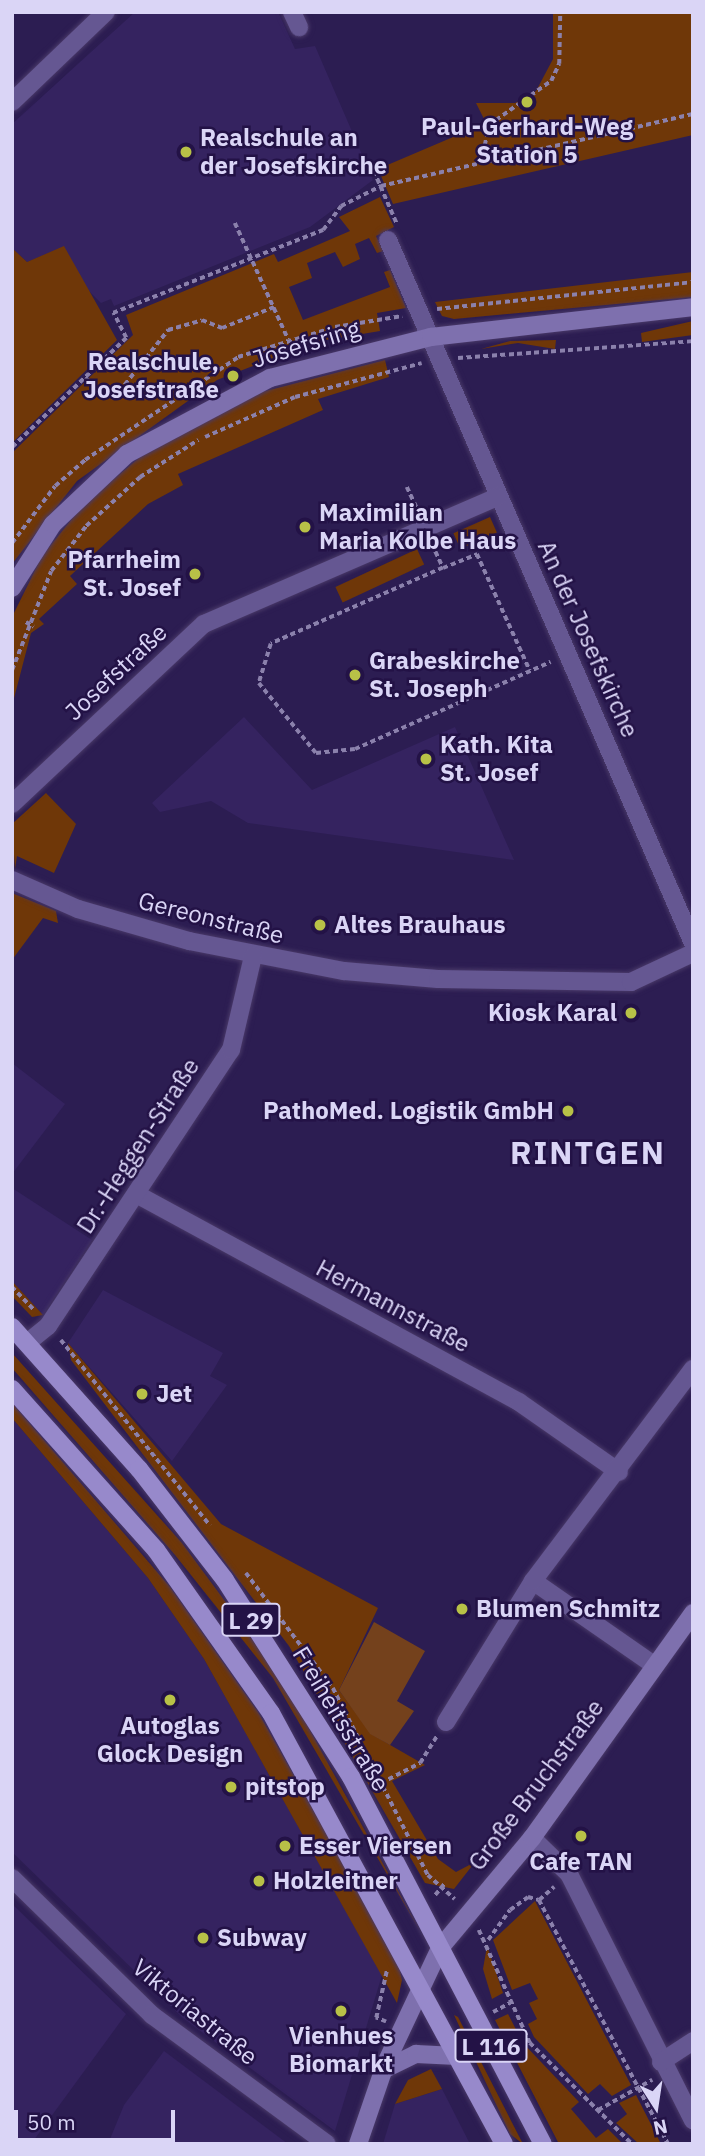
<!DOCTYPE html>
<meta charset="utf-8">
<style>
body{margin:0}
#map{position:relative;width:705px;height:2156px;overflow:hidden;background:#2c1d52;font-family:"IBM Plex Sans",sans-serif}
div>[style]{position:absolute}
.built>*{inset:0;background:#352360}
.green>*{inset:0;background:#6f3708;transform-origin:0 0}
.forest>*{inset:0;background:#74411c}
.path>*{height:3.5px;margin-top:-1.75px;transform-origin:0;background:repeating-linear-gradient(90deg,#8b81ac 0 5px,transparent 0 8.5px)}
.roads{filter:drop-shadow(0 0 2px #493968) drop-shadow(0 0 2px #493968)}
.minor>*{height:18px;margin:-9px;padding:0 9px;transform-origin:9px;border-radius:9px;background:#655792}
.secondary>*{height:18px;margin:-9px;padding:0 9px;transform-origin:9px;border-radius:9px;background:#7e70ae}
.primary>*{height:18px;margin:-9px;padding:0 9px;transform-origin:9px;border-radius:9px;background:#9789cb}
.dots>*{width:19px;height:19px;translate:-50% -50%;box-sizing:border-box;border:4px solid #231246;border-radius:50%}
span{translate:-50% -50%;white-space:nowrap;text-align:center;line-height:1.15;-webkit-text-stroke:5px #231246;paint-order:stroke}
.shield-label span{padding:2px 5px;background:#231246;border:2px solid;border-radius:5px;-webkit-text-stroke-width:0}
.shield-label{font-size:23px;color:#dad5f6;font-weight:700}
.poi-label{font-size:24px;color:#dad5f6;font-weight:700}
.left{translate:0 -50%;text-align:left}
.right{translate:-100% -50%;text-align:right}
.street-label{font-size:24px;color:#dad5f6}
.district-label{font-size:32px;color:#dad5f6;font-weight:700;letter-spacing:2px}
.frame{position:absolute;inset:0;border:14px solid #dad5f6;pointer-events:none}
.north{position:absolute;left:621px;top:2072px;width:70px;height:70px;-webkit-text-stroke:5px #231246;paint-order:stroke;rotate:168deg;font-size:19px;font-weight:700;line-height:28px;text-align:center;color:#dad5f6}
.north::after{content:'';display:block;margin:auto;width:24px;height:32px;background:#dad5f6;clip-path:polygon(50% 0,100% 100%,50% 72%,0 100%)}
.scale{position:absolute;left:14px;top:2110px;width:161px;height:32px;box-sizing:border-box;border:4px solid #dad5f6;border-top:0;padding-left:9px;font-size:21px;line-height:24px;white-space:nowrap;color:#dad5f6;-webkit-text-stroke:5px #231246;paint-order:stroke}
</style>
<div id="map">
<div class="built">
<i style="clip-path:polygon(135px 12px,278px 12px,295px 49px,315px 46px,373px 180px,310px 227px,114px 306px,111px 299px,101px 303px,78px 280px,64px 247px,27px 262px,12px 248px,12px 124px)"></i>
<i style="clip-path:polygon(244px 717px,312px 790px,455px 727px,514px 860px,248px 823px,211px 801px,160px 812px,152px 803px)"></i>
<i style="clip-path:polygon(12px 1063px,65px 1104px,12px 1174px)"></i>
<i style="clip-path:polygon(12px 1188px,92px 1240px,43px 1315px,12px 1281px)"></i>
<i style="clip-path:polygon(103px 1290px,223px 1353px,210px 1376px,227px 1385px,172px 1461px,68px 1343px)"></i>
<i style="clip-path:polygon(12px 1418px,148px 1578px,204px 1659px,382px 1975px,335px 2131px,183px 2018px,12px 1852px)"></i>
<i style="clip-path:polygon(12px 1904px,126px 2014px,31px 2144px,12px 2144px)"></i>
<i style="clip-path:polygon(164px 2051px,288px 2144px,108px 2144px,124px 2105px)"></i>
<i style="clip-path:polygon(442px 2089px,470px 2144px,383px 2144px,395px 2104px)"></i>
</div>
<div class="green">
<i style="clip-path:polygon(553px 12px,693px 12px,693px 135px,393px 204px,378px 169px,486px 123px,476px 103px,515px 103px,536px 91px,553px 59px)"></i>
<i style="clip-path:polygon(380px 197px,394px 227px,376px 236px,383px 251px,377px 253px,369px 238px,355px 244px,360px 259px,343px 267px,335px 252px,307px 263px,312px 278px,289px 287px,303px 320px,390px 287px,384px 272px,390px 270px,406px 308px,377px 313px,380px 331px,314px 342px,217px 380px,77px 481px,12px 564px,12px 453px,133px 335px,126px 315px,274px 254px,278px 262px,350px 231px,339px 217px)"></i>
<i style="clip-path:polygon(64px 246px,117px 340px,12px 443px,12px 248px,27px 262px)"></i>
<i style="clip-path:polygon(693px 272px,693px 297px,454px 319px,442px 316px,435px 302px)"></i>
<i style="clip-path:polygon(693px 321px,693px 335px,642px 342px,641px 333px)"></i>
<i style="clip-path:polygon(556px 340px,555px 349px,518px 343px,481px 349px,510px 341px)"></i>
<i style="clip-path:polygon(385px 360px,389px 377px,318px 399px,323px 410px,178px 474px,183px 485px,148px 504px,70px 576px,77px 584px,39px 619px,44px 624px,31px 633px,12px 706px,14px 613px,42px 556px,84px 504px,139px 458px,254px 394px)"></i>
<i style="left:490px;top:517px;width:17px;height:40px;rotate:66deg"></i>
<i style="left:417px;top:549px;width:17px;height:90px;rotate:65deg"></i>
<i style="clip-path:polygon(46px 793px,76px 824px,54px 873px,17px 856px,15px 869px,12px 824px)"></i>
<i style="clip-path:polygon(12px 893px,56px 911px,58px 923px,43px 918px,12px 960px)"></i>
<i style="clip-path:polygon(12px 1281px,43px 1315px,32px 1317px,12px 1296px)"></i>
<i style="clip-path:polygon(68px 1343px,221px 1524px,378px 1608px,339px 1690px,371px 1734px,425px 1765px,392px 1781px,438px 1859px,456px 1872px,475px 1862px,454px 1889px,425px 1883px,289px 1646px,71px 1360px)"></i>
<i style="clip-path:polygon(12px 1353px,182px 1543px,279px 1674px,420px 1931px,273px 1678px,175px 1555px,12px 1368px)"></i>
<i style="clip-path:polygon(12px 1403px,170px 1587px,258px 1712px,397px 1958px,402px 1980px,397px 2003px,204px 1659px,148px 1578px,12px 1418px)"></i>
<i style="clip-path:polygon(535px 1901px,631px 2085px,612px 2096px,600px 2084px,588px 2094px,534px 2037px,528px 2024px,537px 2019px,529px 2003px,538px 1999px,530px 1983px,512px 1990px,493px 1940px)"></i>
<i style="clip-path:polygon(487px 1946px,503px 1993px,492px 1999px,483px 1969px)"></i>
<i style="clip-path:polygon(508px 2014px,523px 2043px,579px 2102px,571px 2109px,596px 2138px,608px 2129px,623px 2144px,559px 2144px,495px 2020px)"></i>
<i style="clip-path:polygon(454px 2015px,458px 2017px,523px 2144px,510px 2134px)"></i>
<i style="clip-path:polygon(431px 2069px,442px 2089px,395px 2104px,408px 2080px)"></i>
<i style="clip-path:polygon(636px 2095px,661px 2144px,639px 2144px,616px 2123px,627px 2114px,619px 2103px)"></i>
</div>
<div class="forest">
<i style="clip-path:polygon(374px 1622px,425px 1651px,397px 1701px,414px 1711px,390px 1745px,370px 1734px,339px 1690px)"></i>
</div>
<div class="path">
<i style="left:481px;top:162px;width:38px;rotate:-78deg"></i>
<i style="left:489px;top:125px;width:76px;rotate:-35.4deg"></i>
<i style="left:551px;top:81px;width:19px;rotate:-65deg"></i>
<i style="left:559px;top:64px;width:52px;rotate:-88.9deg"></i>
<i style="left:374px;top:171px;width:58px;rotate:66.5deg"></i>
<i style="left:235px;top:223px;width:128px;rotate:65.4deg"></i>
<i style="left:437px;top:309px;width:257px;rotate:-6deg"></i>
<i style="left:458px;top:358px;width:236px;rotate:-4.1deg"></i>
<i style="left:85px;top:378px;width:35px;rotate:35deg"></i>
<i style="left:114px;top:398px;width:87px;rotate:-51.5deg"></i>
<i style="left:168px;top:330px;width:35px;rotate:-16deg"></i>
<i style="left:202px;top:320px;width:22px;rotate:22deg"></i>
<i style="left:222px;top:328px;width:56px;rotate:-22deg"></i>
<i style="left:205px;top:437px;width:98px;rotate:-24deg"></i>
<i style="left:295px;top:397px;width:131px;rotate:-15deg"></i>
<i style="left:12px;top:447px;width:158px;rotate:-43.7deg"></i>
<i style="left:126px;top:338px;width:28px;rotate:-117deg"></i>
<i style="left:113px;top:313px;width:226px;rotate:-21.6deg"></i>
<i style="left:323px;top:230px;width:30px;rotate:-53deg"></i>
<i style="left:341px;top:206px;width:45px;rotate:-26.6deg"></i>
<i style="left:381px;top:186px;width:320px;rotate:-13deg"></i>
<i style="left:407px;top:487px;width:26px;rotate:65deg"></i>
<i style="left:12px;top:543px;width:71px;rotate:-53deg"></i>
<i style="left:55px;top:486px;width:40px;rotate:-41deg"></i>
<i style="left:85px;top:460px;width:184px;rotate:-33.9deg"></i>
<i style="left:238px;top:357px;width:102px;rotate:-17.2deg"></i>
<i style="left:335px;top:327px;width:68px;rotate:-9.3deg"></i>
<i style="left:432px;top:544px;width:26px;rotate:65deg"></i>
<i style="left:443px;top:568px;width:188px;rotate:156.2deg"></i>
<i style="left:271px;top:644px;width:41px;rotate:107.1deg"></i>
<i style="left:259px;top:683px;width:90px;rotate:50.8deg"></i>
<i style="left:316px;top:753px;width:39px;rotate:-6deg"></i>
<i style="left:355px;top:749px;width:214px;rotate:-24deg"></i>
<i style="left:443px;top:568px;width:37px;rotate:-22deg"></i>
<i style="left:477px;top:554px;width:128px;rotate:65.6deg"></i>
<i style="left:26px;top:622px;width:9px;rotate:32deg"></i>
<i style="left:12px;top:670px;width:106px;rotate:-68.5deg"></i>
<i style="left:51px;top:571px;width:57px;rotate:-52.1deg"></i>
<i style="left:86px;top:526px;width:73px;rotate:-42.2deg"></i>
<i style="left:140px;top:477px;width:69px;rotate:-32.5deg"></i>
<i style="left:692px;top:996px;width:1px"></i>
<i style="left:12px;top:1287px;width:33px;rotate:46deg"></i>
<i style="left:61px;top:1340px;width:238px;rotate:51.2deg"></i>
<i style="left:246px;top:1573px;width:144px;rotate:52.9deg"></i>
<i style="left:333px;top:1688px;width:210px;rotate:63.1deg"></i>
<i style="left:428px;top:1875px;width:36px;rotate:42deg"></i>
<i style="left:381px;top:1783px;width:44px;rotate:-27.1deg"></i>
<i style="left:420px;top:1763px;width:32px;rotate:-58deg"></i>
<i style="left:435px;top:1895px;width:16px;rotate:-50deg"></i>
<i style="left:539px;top:1900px;width:20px;rotate:-41deg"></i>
<i style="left:479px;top:1930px;width:124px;rotate:65.7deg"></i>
<i style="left:530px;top:2043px;width:144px;rotate:44.7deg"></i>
<i style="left:488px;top:1940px;width:37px;rotate:-54deg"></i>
<i style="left:510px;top:1910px;width:22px;rotate:-36deg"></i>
<i style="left:528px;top:1897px;width:11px;rotate:15deg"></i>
<i style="left:539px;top:1900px;width:276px;rotate:62.1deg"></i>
<i style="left:493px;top:2012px;width:19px;rotate:-28deg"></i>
<i style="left:386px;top:2022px;width:11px;rotate:-158deg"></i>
<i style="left:376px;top:2018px;width:50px;rotate:-77.3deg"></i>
<i style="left:598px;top:2110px;width:62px;rotate:-29.1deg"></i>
</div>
<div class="roads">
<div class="minor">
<i style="left:292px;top:12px;width:17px;rotate:65deg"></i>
<i style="left:12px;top:102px;width:130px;rotate:-43.8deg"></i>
<i style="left:388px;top:240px;width:766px;rotate:66.55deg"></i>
<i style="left:12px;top:804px;width:263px;rotate:-43.2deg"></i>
<i style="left:204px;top:624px;width:320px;rotate:-23.4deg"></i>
<i style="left:12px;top:880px;width:72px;rotate:23.7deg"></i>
<i style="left:78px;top:909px;width:116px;rotate:16.1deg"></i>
<i style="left:189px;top:941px;width:158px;rotate:11deg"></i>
<i style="left:344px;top:971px;width:94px;rotate:4.9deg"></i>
<i style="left:438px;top:979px;width:193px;rotate:0.9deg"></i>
<i style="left:631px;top:982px;width:68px;rotate:-25.1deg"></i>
<i style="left:136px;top:1194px;width:436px;rotate:28.5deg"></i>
<i style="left:519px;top:1402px;width:122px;rotate:35deg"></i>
<i style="left:27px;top:1343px;width:27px;rotate:-39deg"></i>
<i style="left:48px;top:1326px;width:331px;rotate:-56.5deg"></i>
<i style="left:231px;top:1050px;width:97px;rotate:-76.8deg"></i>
<i style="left:533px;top:1581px;width:147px;rotate:34.8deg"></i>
<i style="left:446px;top:1722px;width:166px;rotate:-58.3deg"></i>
<i style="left:533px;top:1581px;width:266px;rotate:-53deg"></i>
<i style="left:532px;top:1838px;width:52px;rotate:44.2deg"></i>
<i style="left:569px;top:1874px;width:276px;rotate:63.3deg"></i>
<i style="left:12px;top:1878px;width:196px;rotate:44.4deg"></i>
<i style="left:152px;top:2015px;width:217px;rotate:36.4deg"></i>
<i style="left:661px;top:2062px;width:38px;rotate:-33deg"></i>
</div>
<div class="secondary">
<i style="left:12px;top:588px;width:76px;rotate:-57.4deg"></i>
<i style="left:53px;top:524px;width:102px;rotate:-43.4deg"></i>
<i style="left:127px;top:454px;width:162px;rotate:-28deg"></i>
<i style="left:270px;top:378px;width:166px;rotate:-14.3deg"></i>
<i style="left:431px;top:337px;width:264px;rotate:-6.5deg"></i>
<i style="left:383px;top:2070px;width:37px;rotate:-26deg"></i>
<i style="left:416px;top:2054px;width:41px;rotate:2.8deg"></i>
<i style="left:358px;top:2144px;width:83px;rotate:-71.1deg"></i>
<i style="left:385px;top:2065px;width:129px;rotate:-64.8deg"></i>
<i style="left:440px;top:1948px;width:143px;rotate:-50.1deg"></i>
<i style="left:532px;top:1838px;width:277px;rotate:-54.4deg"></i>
</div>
<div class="primary">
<i style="left:12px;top:1327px;width:191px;rotate:48.2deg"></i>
<i style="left:139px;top:1469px;width:140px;rotate:52.2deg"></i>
<i style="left:225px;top:1580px;width:234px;rotate:57.4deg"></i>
<i style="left:351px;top:1777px;width:414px;rotate:62.4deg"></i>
<i style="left:12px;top:1389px;width:216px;rotate:48.2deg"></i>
<i style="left:156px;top:1550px;width:199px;rotate:54.8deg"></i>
<i style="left:271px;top:1713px;width:490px;rotate:61.6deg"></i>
</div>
</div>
<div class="dots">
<i style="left:527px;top:102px;background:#b8c147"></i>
<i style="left:186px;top:152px;background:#b8c147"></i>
<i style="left:233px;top:376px;background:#b8c147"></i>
<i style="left:305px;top:527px;background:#b8c147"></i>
<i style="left:195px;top:574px;background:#b8c147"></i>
<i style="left:355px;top:675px;background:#b8c147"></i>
<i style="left:426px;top:759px;background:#b8c147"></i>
<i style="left:320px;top:925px;background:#b8c147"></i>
<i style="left:631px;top:1013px;background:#b8c147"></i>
<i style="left:568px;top:1111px;background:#b8c147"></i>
<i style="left:142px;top:1394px;background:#b8c147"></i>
<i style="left:462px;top:1609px;background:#b8c147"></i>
<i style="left:170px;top:1700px;background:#b8c147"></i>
<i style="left:231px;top:1787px;background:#b8c147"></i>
<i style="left:581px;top:1836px;background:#b8c147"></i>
<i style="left:285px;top:1846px;background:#b8c147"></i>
<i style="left:259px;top:1881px;background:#b8c147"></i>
<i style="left:203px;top:1938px;background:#b8c147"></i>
<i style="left:341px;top:2011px;background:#b8c147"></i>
</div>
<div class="shield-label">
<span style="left:251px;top:1620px">L 29</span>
<span style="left:491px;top:2046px">L 116</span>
</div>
<div class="poi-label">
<span style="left:527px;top:141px">Paul-Gerhard-Weg<br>Station 5</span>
<span class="left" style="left:200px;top:152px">Realschule an<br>der Josefskirche</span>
<span class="right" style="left:219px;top:376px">Realschule,<br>Josefstraße</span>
<span class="left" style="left:319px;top:527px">Maximilian<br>Maria Kolbe Haus</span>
<span class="right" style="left:181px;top:574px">Pfarrheim<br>St. Josef</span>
<span class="left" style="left:369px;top:675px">Grabeskirche<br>St. Joseph</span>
<span class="left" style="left:440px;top:759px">Kath. Kita<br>St. Josef</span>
<span class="left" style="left:334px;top:925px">Altes Brauhaus</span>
<span class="right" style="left:617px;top:1013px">Kiosk Karal</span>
<span class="right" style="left:554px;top:1111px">PathoMed. Logistik GmbH</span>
<span class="left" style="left:156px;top:1394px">Jet</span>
<span class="left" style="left:476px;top:1609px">Blumen Schmitz</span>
<span style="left:170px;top:1740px">Autoglas<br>Glock Design</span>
<span class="left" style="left:245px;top:1787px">pitstop</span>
<span class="left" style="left:299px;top:1846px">Esser Viersen</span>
<span style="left:581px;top:1862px">Cafe TAN</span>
<span class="left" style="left:273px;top:1881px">Holzleitner</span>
<span class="left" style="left:217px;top:1938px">Subway</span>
<span style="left:341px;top:2050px">Vienhues<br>Biomarkt</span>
</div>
<div class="street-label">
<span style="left:306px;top:344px;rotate:-17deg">Josefsring</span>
<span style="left:588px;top:639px;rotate:66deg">An der Josefskirche</span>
<span style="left:116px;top:672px;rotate:-43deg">Josefstraße</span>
<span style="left:211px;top:918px;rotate:14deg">Gereonstraße</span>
<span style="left:138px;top:1146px;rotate:-57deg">Dr.-Heggen-Straße</span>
<span style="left:393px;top:1306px;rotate:28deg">Hermannstraße</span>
<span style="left:341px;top:1719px;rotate:59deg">Freiheitsstraße</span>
<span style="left:536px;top:1785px;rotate:-53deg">Große Bruchstraße</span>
<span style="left:195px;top:2012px;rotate:39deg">Viktoriastraße</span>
</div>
<div class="district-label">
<span style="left:588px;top:1152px">RINTGEN</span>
</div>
<div class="frame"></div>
<div class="north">N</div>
<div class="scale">50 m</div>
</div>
